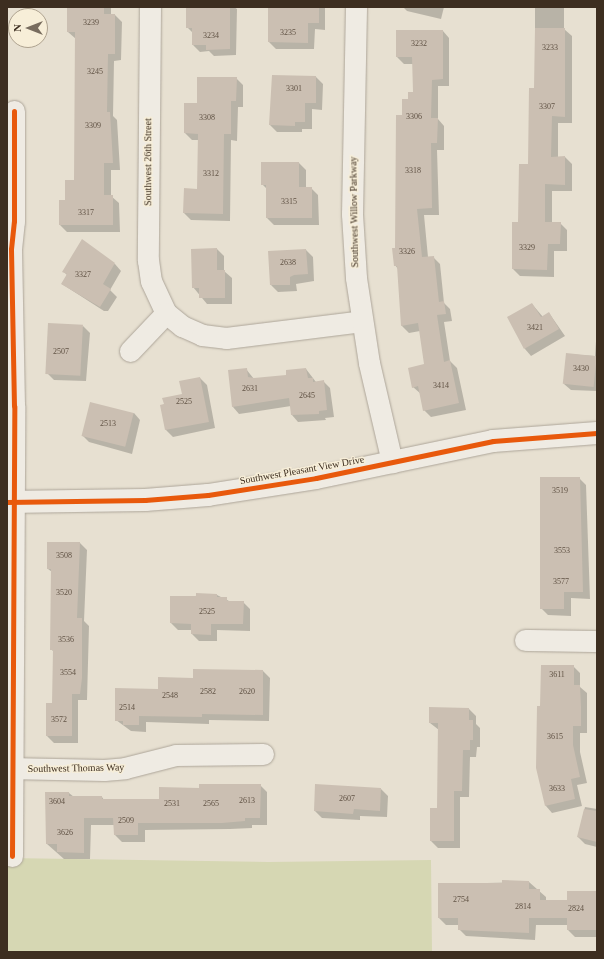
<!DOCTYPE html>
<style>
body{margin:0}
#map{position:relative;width:604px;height:959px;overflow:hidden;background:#e7e0d1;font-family:Georgia,serif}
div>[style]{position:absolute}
.green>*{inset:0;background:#d6d7b3}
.shadow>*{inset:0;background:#0003}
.building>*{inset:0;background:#cbbfb2;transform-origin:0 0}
.roads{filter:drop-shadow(0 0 1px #ada599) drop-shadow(0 0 1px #ada599)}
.street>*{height:21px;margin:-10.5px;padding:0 10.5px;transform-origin:10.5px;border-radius:10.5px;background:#efebe3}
.secondary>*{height:22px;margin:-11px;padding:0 11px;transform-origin:11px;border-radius:11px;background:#efebe3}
.cycleway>*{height:5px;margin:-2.5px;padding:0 2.5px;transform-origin:2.5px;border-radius:2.5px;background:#e8590c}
span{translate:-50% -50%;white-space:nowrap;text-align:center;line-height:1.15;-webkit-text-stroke:3px #f7eed8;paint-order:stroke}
.number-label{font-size:8px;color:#605244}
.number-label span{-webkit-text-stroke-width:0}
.street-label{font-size:10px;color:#3d2e20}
.frame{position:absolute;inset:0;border:8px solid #3d2e20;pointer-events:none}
.north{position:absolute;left:8px;top:8px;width:40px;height:40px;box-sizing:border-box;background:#f7eed8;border:1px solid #ada18e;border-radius:50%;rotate:270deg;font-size:11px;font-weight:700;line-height:16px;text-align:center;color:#3d2e20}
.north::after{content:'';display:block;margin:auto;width:14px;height:18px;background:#786c5e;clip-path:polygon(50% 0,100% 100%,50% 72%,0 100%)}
</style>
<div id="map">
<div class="green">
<i style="clip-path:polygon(7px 858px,269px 862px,431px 860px,432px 952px,7px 952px)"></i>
</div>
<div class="shadow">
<i style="clip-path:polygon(68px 7px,111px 7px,111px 15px,115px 15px,122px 22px,121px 60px,114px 61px,113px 116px,117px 120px,120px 170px,111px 170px,111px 196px,119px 203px,120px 232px,67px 232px,60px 225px,60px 201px,66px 201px,75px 181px,76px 39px,68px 32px)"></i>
<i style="clip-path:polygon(187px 7px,234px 7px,237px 9px,236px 55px,214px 56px,209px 51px,200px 52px,193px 45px,193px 33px,187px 27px)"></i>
<i style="clip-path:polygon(269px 7px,325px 7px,325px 30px,315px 29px,314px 49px,276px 49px,269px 42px)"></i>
<i style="clip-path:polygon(403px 7px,444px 7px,441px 19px,407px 11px)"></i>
<i style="clip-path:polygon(535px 7px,564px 7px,564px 29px,572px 36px,572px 123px,558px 123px,558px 157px,565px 157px,572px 164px,572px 191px,552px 191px,552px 223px,560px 223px,567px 230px,567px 251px,554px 251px,554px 277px,520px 276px,513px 269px,513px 223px,518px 223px,529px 165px,535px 89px)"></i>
<i style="clip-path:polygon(443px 31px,449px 38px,449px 86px,438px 86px,438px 119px,444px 126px,444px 150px,437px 150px,439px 215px,424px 215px,428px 257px,433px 257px,440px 264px,444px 303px,450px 309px,452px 321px,444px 322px,450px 361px,457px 368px,466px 410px,431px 417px,424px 410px,421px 394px,413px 387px,425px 365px,420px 331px,409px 333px,402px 326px,398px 269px,395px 265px,403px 116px,414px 93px,413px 64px,404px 64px,397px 57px)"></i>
<i style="clip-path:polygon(316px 77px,323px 84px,322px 110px,312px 109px,312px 129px,302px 129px,302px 132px,277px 132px,270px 125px)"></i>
<i style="clip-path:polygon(236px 78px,243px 85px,243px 107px,238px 107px,237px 141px,231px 140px,230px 221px,191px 220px,184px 213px,185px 189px,198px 190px,199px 140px,192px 140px,185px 133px)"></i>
<i style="clip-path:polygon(299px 163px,306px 170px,306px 188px,311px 188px,318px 195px,319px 225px,274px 225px,267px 218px,267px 189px,262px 184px)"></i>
<i style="clip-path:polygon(217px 249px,224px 256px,224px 271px,232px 278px,232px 304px,207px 304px,193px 287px,192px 250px)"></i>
<i style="clip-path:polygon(306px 250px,313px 257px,314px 281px,296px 284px,297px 291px,278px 292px,271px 285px,269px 252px)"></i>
<i style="clip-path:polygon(115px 264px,121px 271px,110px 290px,117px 297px,108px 311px,104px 311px,62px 284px,67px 275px,63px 271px)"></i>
<i style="clip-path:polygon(532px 304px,543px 317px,549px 313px,565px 336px,531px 356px,525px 349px)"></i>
<i style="clip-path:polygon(83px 326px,90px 333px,86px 381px,54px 380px,47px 373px)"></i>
<i style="clip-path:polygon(596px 341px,597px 391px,571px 390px,564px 384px,567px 354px,595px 356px)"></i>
<i style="clip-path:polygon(246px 369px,254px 379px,287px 376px,306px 369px,316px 382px,323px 381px,330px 388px,334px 417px,325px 418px,326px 420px,298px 422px,292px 415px,291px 406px,239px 414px,233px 407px)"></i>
<i style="clip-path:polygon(200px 378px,207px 385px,215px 428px,173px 437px,166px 430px,161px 406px,183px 395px)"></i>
<i style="clip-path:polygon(134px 413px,140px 420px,132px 454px,89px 442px,82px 435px)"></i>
<i style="clip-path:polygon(579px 478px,586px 485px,590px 599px,571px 598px,571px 616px,548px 615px,541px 608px)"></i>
<i style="clip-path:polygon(48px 543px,80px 543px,87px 550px,84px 621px,89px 626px,87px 700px,78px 700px,78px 743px,54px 743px,47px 736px,53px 704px,54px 652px,51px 649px,52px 572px,48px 569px)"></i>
<i style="clip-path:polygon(217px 595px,231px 602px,243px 602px,250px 609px,250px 631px,217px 630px,217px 641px,199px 641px,192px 634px,192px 630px,178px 630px,171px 623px,171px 597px)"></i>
<i style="clip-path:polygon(573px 666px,580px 673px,580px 687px,587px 693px,587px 733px,580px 733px,580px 752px,587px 783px,577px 785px,582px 806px,552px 813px,546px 806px,541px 707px)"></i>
<i style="clip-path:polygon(263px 671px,270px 678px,269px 721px,209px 720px,209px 724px,146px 722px,146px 732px,131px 731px,116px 720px,159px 690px,194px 679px)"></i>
<i style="clip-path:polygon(430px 708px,469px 709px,476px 716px,476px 724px,480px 728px,480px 747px,477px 747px,476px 757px,470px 757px,469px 797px,460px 797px,460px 848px,438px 848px,431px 841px,438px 809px,439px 730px,430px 723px)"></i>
<i style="clip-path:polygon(260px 785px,267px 792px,267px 825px,252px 825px,252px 828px,230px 829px,145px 830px,145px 842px,122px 842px,115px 835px,114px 825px,91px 825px,90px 859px,64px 859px,47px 844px,46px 793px,69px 793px,74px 797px,102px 797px,104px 800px,160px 800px,200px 789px)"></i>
<i style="clip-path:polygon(381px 789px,388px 796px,387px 817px,360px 816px,360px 820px,322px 818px,315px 811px)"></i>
<i style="clip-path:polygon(585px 807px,597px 809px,597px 847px,585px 844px,578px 837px)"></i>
<i style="clip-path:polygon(529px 882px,546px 897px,546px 901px,568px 901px,597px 892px,597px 937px,575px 937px,568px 930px,568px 925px,536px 925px,535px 940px,466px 936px,459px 929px,459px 925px,446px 925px,439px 918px,439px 884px)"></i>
</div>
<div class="building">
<i style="clip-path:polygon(67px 7px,104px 7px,104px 14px,115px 14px,115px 54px,108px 54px,107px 112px,110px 112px,113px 163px,104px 163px,104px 195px,113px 195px,113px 225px,59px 225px,59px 200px,65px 200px,65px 180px,74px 180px,75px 32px,67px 32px)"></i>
<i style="clip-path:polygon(186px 7px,230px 7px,230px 49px,206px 50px,206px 45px,192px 45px,192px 28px,186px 28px)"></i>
<i style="clip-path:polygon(268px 7px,319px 7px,319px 23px,308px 23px,308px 43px,268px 42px)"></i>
<i style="clip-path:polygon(535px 28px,565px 28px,565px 117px,552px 116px,551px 157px,565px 156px,565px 185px,545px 184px,545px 222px,561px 222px,560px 244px,548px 244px,547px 270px,512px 269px,512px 222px,518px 222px,519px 164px,528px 164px,529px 88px,534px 88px)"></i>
<i style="clip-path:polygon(396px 30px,443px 30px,443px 79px,432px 80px,431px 118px,438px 118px,437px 143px,431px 143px,432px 208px,417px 209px,422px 257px,434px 256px,439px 302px,444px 301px,446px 314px,437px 315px,444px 362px,450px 360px,459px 403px,423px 411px,418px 386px,412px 388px,408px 368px,424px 364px,418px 323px,401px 326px,397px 266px,394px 266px,392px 248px,395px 248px,396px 115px,402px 115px,402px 99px,408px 99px,408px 92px,413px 92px,412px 57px,396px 57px)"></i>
<i style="clip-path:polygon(272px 75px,316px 76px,316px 103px,305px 103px,305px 122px,295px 122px,295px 126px,269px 125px)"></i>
<i style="clip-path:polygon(197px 77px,237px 77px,236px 101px,231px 101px,231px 134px,224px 134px,223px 214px,183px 213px,184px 188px,197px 189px,198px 134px,184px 133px,184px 103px,197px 103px)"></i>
<i style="clip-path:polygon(261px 162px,299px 162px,299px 187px,312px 187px,312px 218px,266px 218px,266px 185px,261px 185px)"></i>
<i style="clip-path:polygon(82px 239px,115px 263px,103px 284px,111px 289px,100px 307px,61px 284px,67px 274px,62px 272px)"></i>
<i style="clip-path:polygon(217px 248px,217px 270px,225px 270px,225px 298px,199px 298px,199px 288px,192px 288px,191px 249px)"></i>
<i style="clip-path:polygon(306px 249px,308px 274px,294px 275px,290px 277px,290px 285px,270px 285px,268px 251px)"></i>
<i style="clip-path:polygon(532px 303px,541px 317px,549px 312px,559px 329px,524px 349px,507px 317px)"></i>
<i style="left:48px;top:323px;width:35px;height:51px;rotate:3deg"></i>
<i style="left:566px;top:353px;width:31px;height:31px;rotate:6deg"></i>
<i style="clip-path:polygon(247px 368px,248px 377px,254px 378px,286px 375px,286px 370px,306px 368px,308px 378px,313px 378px,313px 382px,324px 380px,327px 410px,319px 411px,319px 414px,291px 415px,289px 398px,232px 407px,228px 370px)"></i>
<i style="clip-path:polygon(200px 377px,209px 422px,165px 430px,160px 405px,164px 404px,162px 398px,182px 394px,179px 381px)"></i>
<i style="left:90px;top:402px;width:45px;height:35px;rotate:14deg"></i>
<i style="clip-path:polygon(540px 477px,580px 477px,583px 592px,564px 592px,564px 609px,540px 609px)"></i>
<i style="clip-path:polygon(47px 542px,80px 542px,77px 618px,82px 618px,82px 678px,80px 694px,72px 694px,72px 736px,46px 736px,46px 703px,52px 703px,53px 650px,50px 650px,51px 569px,47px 569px)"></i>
<i style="clip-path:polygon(196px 593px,217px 594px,217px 597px,227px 597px,227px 601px,244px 601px,243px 624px,211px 624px,211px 635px,191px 634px,191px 624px,170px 623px,170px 596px,196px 596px)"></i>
<i style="clip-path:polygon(541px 665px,574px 665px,574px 685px,580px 685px,581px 707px,581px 726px,573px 726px,573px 745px,580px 777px,571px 779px,575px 799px,545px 806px,536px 768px,537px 706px,540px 706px)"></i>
<i style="clip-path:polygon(193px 669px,263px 670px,263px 715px,202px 714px,202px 717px,139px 716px,139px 725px,123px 725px,123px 721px,115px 721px,115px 688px,158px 689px,158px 677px,193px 678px)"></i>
<i style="clip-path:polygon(429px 707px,469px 708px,469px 720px,473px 720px,473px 740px,470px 740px,470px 750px,463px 750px,462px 791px,454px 791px,454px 841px,430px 841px,430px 808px,437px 808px,438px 723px,429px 723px)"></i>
<i style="clip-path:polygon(199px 784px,261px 784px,260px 818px,245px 818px,245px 821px,222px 823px,138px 823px,138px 835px,114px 835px,113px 818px,84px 818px,84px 853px,57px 852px,57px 844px,46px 844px,45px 792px,69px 792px,69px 796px,102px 796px,102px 799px,159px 799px,159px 787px,199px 788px)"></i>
<i style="clip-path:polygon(315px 784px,381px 788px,380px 811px,354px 809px,353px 814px,314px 811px)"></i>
<i style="clip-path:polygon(584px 809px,597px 811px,597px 842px,577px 837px)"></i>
<i style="clip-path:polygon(502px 880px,529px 881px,529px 889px,540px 889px,540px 900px,567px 900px,567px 891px,597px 891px,597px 930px,567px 930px,567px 918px,529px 918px,529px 933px,458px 930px,458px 918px,438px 918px,438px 883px,502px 883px)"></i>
</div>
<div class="roads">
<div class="street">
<i style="left:150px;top:7px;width:253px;rotate:90.5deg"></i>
<i style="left:148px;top:260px;width:21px;rotate:82deg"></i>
<i style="left:151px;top:281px;width:35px;rotate:65deg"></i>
<i style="left:166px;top:313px;width:21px;rotate:39deg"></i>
<i style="left:182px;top:326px;width:22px;rotate:24deg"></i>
<i style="left:202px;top:335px;width:24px;rotate:7deg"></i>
<i style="left:226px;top:338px;width:137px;rotate:-7.1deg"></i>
<i style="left:356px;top:7px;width:207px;rotate:91.1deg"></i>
<i style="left:352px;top:214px;width:64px;rotate:86.4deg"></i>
<i style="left:356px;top:278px;width:86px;rotate:81.3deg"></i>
<i style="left:369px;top:363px;width:102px;rotate:76.9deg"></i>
<i style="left:130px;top:351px;width:52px;rotate:-46.5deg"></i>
<i style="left:525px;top:640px;width:72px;rotate:0.8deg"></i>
<i style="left:7px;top:768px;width:97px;rotate:1.2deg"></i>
<i style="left:104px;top:770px;width:21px;rotate:-5deg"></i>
<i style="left:125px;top:768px;width:53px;rotate:-14.3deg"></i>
<i style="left:176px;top:755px;width:87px;rotate:-0.7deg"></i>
<i style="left:12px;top:856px;width:450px;rotate:-89.7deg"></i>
<i style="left:14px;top:406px;width:157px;rotate:-91.1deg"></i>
<i style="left:11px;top:249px;width:28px;rotate:-84deg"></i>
<i style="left:14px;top:221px;width:110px;rotate:-90deg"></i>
</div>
<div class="secondary">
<i style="left:7px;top:502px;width:138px;rotate:-0.8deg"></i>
<i style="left:145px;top:500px;width:63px;rotate:-4.5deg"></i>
<i style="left:208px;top:495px;width:109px;rotate:-8.9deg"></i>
<i style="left:316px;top:478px;width:181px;rotate:-11.8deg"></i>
<i style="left:493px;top:441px;width:104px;rotate:-4.4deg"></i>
</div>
</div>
<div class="cycleway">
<i style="left:7px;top:502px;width:138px;rotate:-0.8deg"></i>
<i style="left:145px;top:500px;width:63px;rotate:-4.5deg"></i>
<i style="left:208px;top:495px;width:109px;rotate:-8.9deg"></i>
<i style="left:316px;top:478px;width:181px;rotate:-11.8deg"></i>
<i style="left:493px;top:441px;width:104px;rotate:-4.4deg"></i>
<i style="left:12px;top:856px;width:450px;rotate:-89.7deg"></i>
<i style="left:14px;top:406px;width:157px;rotate:-91.1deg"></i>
<i style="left:11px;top:249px;width:28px;rotate:-84deg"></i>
<i style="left:14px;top:221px;width:110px;rotate:-90deg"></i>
</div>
<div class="number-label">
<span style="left:91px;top:23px">3239</span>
<span style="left:288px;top:33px">3235</span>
<span style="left:211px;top:36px">3234</span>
<span style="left:419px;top:44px">3232</span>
<span style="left:550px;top:48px">3233</span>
<span style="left:95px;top:72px">3245</span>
<span style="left:294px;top:89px">3301</span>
<span style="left:547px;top:107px">3307</span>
<span style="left:414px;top:117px">3306</span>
<span style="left:207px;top:118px">3308</span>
<span style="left:93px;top:126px">3309</span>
<span style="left:413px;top:171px">3318</span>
<span style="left:211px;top:174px">3312</span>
<span style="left:289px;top:202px">3315</span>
<span style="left:86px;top:213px">3317</span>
<span style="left:527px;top:248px">3329</span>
<span style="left:407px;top:252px">3326</span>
<span style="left:288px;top:263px">2638</span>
<span style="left:83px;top:275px">3327</span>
<span style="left:535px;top:328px">3421</span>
<span style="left:61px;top:352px">2507</span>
<span style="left:581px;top:369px">3430</span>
<span style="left:441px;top:386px">3414</span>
<span style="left:250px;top:389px">2631</span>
<span style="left:307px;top:396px">2645</span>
<span style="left:184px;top:402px">2525</span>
<span style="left:108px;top:424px">2513</span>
<span style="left:560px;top:491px">3519</span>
<span style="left:562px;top:551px">3553</span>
<span style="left:64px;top:556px">3508</span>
<span style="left:561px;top:582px">3577</span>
<span style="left:64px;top:593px">3520</span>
<span style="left:207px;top:612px">2525</span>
<span style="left:66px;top:640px">3536</span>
<span style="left:68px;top:673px">3554</span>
<span style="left:557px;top:675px">3611</span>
<span style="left:208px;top:692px">2582</span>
<span style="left:247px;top:692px">2620</span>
<span style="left:170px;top:696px">2548</span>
<span style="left:127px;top:708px">2514</span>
<span style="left:59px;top:720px">3572</span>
<span style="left:555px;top:737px">3615</span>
<span style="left:557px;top:789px">3633</span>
<span style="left:347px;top:799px">2607</span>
<span style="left:247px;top:801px">2613</span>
<span style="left:57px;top:802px">3604</span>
<span style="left:172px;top:804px">2531</span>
<span style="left:211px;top:804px">2565</span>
<span style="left:126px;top:821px">2509</span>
<span style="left:65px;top:833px">3626</span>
<span style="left:461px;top:900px">2754</span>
<span style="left:523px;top:907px">2814</span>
<span style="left:576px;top:909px">2824</span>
</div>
<div class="street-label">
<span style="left:148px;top:162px;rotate:-90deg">Southwest 26th Street</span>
<span style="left:354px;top:212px;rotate:-91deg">Southwest Willow Parkway</span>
<span style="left:302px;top:470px;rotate:-10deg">Southwest Pleasant View Drive</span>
<span style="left:76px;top:768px;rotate:-1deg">Southwest Thomas Way</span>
</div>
<div class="frame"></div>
<div class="north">N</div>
</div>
